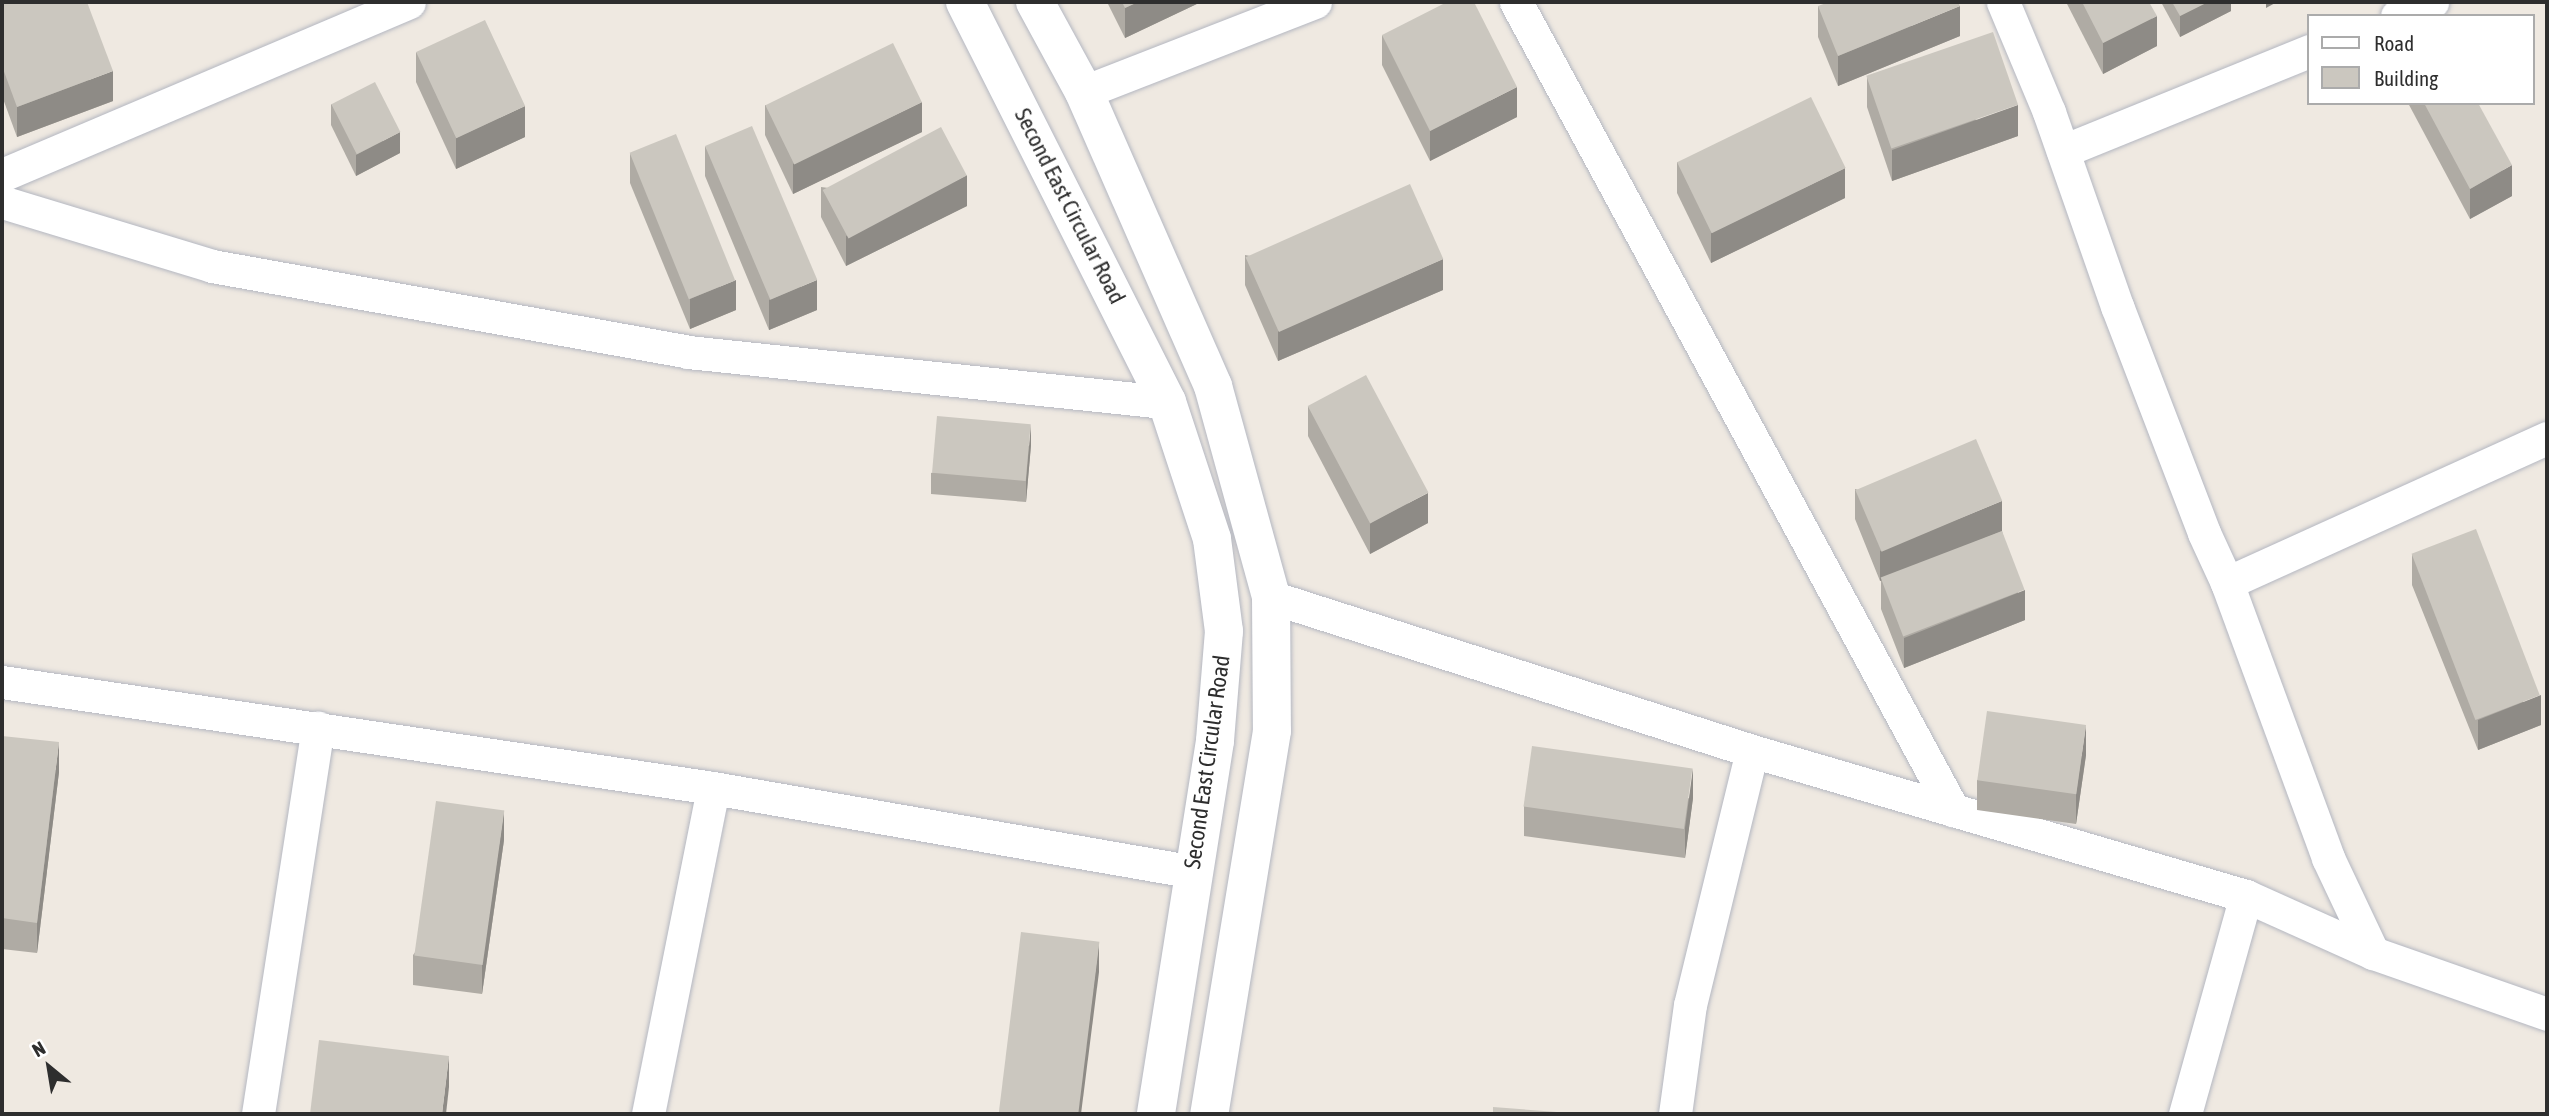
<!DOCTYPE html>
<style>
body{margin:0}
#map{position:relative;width:2549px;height:1116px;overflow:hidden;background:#efe9e1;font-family:"Asap Condensed",sans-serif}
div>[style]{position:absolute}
.roads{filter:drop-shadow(0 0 2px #b4b7c1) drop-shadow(0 0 2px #b4b7c1)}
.street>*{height:33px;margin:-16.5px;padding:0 16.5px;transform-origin:16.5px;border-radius:16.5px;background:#fff}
.secondary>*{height:38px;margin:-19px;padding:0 19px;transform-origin:19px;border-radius:19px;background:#fff}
.wall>*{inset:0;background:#afaba4}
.shaded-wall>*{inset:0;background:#8e8b86}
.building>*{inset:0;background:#cbc7bf;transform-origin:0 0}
span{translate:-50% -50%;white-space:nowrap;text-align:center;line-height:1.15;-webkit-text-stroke:6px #fff;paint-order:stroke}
.street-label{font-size:23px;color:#2e2e2e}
.frame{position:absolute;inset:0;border:4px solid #2e2e2e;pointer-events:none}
.legend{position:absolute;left:2307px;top:14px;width:228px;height:91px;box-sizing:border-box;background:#fff;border:2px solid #ababab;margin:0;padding:9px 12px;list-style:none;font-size:21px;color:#2e2e2e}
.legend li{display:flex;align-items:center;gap:14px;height:35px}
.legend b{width:35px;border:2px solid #ababab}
.north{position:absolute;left:14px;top:1032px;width:70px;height:70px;-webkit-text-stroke:5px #fff;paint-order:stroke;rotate:330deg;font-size:19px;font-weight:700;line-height:28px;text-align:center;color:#2e2e2e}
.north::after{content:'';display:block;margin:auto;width:24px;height:32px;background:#2e2e2e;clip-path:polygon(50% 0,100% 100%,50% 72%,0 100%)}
</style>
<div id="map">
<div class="roads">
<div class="street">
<i style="left:1516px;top:2px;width:919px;rotate:61.59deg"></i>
<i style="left:2003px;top:2px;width:119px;rotate:67.3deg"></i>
<i style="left:2049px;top:112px;width:206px;rotate:70.7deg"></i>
<i style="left:2117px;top:306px;width:243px;rotate:69deg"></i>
<i style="left:2204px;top:533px;width:55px;rotate:65.3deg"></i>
<i style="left:2227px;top:583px;width:293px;rotate:69.8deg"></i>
<i style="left:2328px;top:858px;width:105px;rotate:64.7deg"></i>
<i style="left:2397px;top:16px;width:38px;rotate:-22deg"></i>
<i style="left:1084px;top:92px;width:248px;rotate:-21.3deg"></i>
<i style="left:2063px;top:151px;width:266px;rotate:-22.1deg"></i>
<i style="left:2px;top:175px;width:442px;rotate:-23deg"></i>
<i style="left:2px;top:202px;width:220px;rotate:16.9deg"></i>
<i style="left:212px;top:266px;width:484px;rotate:10.2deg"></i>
<i style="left:688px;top:352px;width:482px;rotate:6deg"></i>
<i style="left:2227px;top:583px;width:351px;rotate:-24.4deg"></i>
<i style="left:1271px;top:597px;width:505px;rotate:17.75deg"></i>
<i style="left:1752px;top:751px;width:515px;rotate:16.36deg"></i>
<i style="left:2246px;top:896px;width:139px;rotate:24.2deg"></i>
<i style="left:2373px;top:953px;width:184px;rotate:19.3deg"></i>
<i style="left:2px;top:682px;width:719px;rotate:8.48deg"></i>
<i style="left:713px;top:788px;width:487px;rotate:9.9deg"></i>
<i style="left:258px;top:1114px;width:391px;rotate:-81.2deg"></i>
<i style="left:648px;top:1114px;width:332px;rotate:-78.7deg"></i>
<i style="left:1675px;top:1114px;width:110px;rotate:-82.2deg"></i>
<i style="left:1690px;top:1005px;width:261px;rotate:-76.3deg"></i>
<i style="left:2185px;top:1114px;width:226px;rotate:-74.4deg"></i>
</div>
<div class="secondary">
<i style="left:965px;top:2px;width:448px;rotate:63.2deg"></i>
<i style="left:1167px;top:402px;width:144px;rotate:71.8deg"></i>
<i style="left:1212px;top:539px;width:93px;rotate:82.6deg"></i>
<i style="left:1224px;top:631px;width:110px;rotate:94.7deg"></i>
<i style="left:1215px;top:741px;width:378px;rotate:99deg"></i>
<i style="left:1035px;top:2px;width:102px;rotate:61.4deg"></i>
<i style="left:1084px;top:92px;width:321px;rotate:66.3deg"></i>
<i style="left:1213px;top:386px;width:219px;rotate:74.6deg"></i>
<i style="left:1271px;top:597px;width:134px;rotate:89.6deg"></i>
<i style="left:1272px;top:731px;width:388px;rotate:99.3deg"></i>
</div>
</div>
<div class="wall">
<i style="clip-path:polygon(2px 2px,113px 101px,17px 137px,2px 96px)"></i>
<i style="clip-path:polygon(1107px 2px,1201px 2px,1125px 38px)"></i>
<i style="clip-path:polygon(2066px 2px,2149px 2px,2157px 46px,2103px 74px)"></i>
<i style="clip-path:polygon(2161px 2px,2231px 2px,2231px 11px,2180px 37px)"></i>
<i style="clip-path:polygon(1818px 6px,1960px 36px,1838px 86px,1818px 37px)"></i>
<i style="clip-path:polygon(1382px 35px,1517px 117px,1430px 161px,1382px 65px)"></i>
<i style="clip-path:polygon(416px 52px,525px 137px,456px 169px,416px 82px)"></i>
<i style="clip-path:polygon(1867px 77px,2018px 136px,1892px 181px,1867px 107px)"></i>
<i style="clip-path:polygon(2408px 103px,2478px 103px,2512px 196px,2470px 219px)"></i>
<i style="clip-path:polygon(331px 104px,400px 153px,356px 176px,331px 125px)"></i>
<i style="clip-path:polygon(765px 105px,922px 132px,793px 194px,765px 135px)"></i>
<i style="clip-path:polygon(705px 146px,817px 310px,769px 330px,705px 176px)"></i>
<i style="clip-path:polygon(630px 153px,736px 310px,690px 329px,630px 183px)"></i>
<i style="clip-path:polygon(1677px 162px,1845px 198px,1711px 263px,1677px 193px)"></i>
<i style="clip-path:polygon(821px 187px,967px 206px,846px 266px,821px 217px)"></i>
<i style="clip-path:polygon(1245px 255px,1443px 290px,1278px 361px,1245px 285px)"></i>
<i style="clip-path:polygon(1308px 406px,1428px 523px,1370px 554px,1308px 436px)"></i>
<i style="clip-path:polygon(1031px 445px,1026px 502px,931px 494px,931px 473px)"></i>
<i style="clip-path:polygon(1855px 489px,2002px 531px,2025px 620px,1904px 668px,1881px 609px,1881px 580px,1880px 581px,1855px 519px)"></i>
<i style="clip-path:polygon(2412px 554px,2541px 725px,2478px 750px,2412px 585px)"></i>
<i style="clip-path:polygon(2px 736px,59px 772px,37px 953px,2px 949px)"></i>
<i style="clip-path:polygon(2086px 755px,2076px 824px,1977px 810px,1977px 780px)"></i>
<i style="clip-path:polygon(1693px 798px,1685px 858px,1524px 836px,1524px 806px)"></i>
<i style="clip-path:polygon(504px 840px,482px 994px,413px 985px,413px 955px)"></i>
</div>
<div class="shaded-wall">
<i style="clip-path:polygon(1138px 2px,1201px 2px,1125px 38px,1125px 8px)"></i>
<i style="clip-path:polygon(2208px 2px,2231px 2px,2231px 11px,2180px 37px,2180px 16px)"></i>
<i style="clip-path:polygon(2266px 2px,2277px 2px,2266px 8px)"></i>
<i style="clip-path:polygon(1960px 6px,1960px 36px,1838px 86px,1838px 56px)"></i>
<i style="clip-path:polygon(2157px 16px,2157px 46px,2103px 74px,2103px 43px)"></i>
<i style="clip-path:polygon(113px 71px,113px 101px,17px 137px,17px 107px)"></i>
<i style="clip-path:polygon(1517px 87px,1517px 117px,1430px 161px,1430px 131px)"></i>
<i style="clip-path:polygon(922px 102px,922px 132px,793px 194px,793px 164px)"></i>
<i style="clip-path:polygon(2018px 105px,2018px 136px,1892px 181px,1892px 150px)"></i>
<i style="clip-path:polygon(525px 106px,525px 137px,456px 169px,456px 138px)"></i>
<i style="clip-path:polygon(400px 132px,400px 153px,356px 176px,356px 155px)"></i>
<i style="clip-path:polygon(2512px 165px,2512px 196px,2470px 219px,2470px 189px)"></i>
<i style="clip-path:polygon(1845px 168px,1845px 198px,1711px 263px,1711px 233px)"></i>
<i style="clip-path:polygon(967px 175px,967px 206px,846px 266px,846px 236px)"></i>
<i style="clip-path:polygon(1443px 259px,1443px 290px,1278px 361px,1278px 331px)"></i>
<i style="clip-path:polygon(736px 280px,736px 310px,690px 329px,690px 299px)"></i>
<i style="clip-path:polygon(817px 280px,817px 310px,769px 330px,769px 300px)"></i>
<i style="clip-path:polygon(1031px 424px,1031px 445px,1026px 502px,1026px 481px)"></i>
<i style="clip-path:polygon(1428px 493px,1428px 523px,1370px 554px,1370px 523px)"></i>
<i style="clip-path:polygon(2002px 501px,2002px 531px,1880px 581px,1880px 551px)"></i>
<i style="clip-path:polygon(2025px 590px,2025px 620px,1904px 668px,1904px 638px)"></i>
<i style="clip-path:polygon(2541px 695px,2541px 725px,2478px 750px,2478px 720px)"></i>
<i style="clip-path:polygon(2086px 725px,2086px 755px,2076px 824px,2076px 794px)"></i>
<i style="clip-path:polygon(59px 742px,59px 772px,37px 953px,37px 923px)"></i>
<i style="clip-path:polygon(1693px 768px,1693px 798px,1685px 858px,1685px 828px)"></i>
<i style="clip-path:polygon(504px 810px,504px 840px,482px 994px,482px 964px)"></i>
<i style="clip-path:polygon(1099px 942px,1099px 972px,1081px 1114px,1077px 1114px)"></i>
<i style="clip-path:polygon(449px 1056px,449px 1087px,446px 1114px,442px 1114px)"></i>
</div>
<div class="building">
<i style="clip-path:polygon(2px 2px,87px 2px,113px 71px,17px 107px,2px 66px)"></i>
<i style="clip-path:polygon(1122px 2px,1138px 2px,1125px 8px)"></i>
<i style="clip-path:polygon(1447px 2px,1474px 2px,1517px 87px,1430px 131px,1382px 35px)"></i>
<i style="clip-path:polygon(1829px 2px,1958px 2px,1960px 6px,1838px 56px,1818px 6px)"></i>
<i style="clip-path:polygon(2082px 2px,2149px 2px,2157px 16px,2103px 43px)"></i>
<i style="clip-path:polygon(2172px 2px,2208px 2px,2180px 16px)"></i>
<i style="left:485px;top:20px;width:95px;height:76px;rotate:65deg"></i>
<i style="left:1993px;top:32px;width:77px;height:134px;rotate:71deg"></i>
<i style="left:893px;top:43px;width:66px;height:142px;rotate:64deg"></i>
<i style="left:375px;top:82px;width:56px;height:49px;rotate:63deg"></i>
<i style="left:1811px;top:97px;width:79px;height:149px;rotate:64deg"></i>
<i style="clip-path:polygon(2424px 103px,2478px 103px,2512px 165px,2470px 189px)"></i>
<i style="left:752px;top:126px;width:167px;height:51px;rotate:67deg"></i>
<i style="left:941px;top:127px;width:55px;height:134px;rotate:62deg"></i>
<i style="left:676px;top:134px;width:158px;height:50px;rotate:68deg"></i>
<i style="left:1410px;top:184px;width:82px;height:180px;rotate:66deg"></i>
<i style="left:1366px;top:375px;width:133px;height:66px;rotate:62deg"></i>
<i style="left:937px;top:416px;width:94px;height:57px;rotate:5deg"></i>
<i style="left:1976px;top:439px;width:67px;height:131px;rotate:67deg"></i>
<i style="left:2476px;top:529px;width:178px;height:69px;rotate:69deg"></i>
<i style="left:2002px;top:531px;width:63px;height:130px;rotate:69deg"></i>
<i style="left:1987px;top:711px;width:100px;height:70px;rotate:8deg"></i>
<i style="clip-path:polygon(2px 736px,59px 742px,37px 923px,2px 918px)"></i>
<i style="left:1532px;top:746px;width:162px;height:61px;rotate:8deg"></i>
<i style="left:436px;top:801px;width:69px;height:156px;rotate:8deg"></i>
<i style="left:1021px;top:932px;width:79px;height:184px;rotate:7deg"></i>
<i style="clip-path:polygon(319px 1040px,449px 1056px,442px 1114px,310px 1114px)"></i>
<i style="clip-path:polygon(1493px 1107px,1583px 1114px,1493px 1114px)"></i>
</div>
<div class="street-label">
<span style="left:1070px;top:206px;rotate:63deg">Second East Circular Road</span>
<span style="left:1207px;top:762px;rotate:-82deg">Second East Circular Road</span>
</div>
<div class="frame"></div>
<ul class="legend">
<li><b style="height:9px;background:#fff"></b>Road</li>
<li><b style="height:19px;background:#cbc7bf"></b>Building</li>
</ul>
<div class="north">N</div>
</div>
